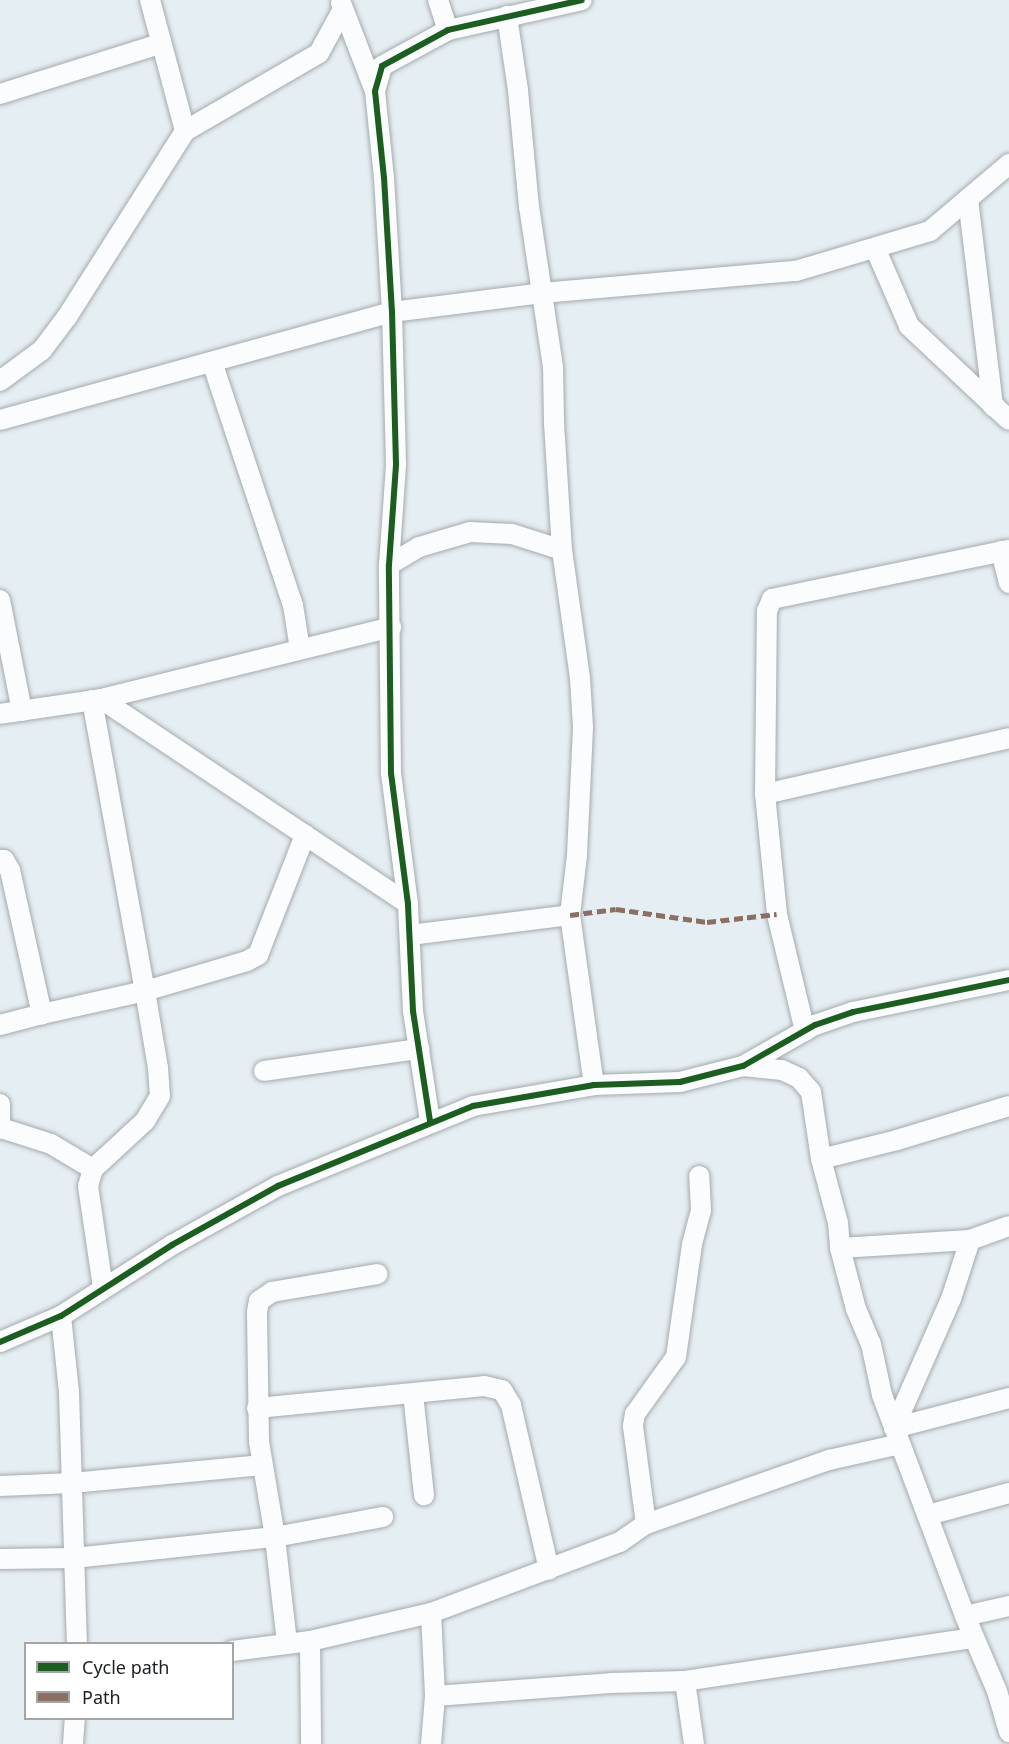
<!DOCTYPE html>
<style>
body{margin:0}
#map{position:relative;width:1009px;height:1744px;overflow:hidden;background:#e5eef2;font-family:"Noto Sans",sans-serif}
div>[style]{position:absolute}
.roads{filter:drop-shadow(0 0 2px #a4aaae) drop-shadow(0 0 2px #a4aaae)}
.minor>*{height:20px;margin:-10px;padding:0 10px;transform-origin:10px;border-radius:10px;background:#fbfcfd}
.quiet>*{height:4.5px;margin-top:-2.25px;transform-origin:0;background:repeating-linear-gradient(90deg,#8d6e63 0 9px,transparent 0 13.5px)}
.cycleway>*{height:6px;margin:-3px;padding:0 3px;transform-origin:3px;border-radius:3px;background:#1b5e20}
span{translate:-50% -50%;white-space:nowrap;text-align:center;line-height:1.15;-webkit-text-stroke:5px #fff;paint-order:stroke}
.legend{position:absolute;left:24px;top:1642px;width:210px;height:78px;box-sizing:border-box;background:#fff;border:2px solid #a3a5a7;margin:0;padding:8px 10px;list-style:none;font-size:18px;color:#1a1f23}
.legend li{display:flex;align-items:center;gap:12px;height:30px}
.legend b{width:30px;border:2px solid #a3a5a7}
</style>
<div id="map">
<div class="roads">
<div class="minor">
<i style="left:150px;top:0;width:136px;rotate:75deg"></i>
<i style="left:438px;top:0;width:32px;rotate:72deg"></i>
<i style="left:341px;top:3px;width:94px;rotate:68.9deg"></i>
<i style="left:0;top:94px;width:168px;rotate:-17.4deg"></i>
<i style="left:968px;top:199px;width:209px;rotate:83.1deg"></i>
<i style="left:875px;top:248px;width:85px;rotate:66.4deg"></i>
<i style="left:909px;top:326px;width:137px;rotate:43.2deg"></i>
<i style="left:212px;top:362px;width:256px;rotate:71.6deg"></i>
<i style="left:293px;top:605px;width:45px;rotate:81deg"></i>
<i style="left:0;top:381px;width:52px;rotate:-36.4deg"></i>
<i style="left:42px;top:350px;width:41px;rotate:-52.9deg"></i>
<i style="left:67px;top:317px;width:220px;rotate:-57.6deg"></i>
<i style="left:185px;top:131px;width:155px;rotate:-30.2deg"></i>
<i style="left:319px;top:53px;width:48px;rotate:-61.3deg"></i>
<i style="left:0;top:420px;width:407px;rotate:-15.4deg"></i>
<i style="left:392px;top:312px;width:151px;rotate:-7.2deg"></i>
<i style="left:542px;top:293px;width:255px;rotate:-5deg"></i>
<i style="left:796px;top:271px;width:140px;rotate:-16.6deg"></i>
<i style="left:930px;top:231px;width:104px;rotate:-40.3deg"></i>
<i style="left:1001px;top:551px;width:33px;rotate:76deg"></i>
<i style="left:389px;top:565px;width:35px;rotate:-31deg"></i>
<i style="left:419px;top:547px;width:53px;rotate:-16.4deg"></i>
<i style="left:470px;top:532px;width:42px;rotate:2.7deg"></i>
<i style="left:512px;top:534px;width:52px;rotate:17.7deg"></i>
<i style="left:0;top:600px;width:113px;rotate:78.8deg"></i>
<i style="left:101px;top:699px;width:369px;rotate:33.7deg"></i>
<i style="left:92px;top:700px;width:296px;rotate:79.7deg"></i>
<i style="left:145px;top:991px;width:78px;rotate:80.4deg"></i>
<i style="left:158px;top:1068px;width:28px;rotate:86deg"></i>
<i style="left:160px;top:1096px;width:29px;rotate:121deg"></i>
<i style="left:145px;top:1121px;width:71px;rotate:137.3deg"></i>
<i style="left:93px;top:1169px;width:18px;rotate:106deg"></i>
<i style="left:88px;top:1186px;width:102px;rotate:81.6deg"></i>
<i style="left:0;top:714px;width:102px;rotate:-8.4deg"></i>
<i style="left:101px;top:699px;width:299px;rotate:-13.9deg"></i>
<i style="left:765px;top:794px;width:250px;rotate:-12.9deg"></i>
<i style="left:0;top:860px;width:4px"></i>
<i style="left:4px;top:860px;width:12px;rotate:59deg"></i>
<i style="left:10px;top:870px;width:148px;rotate:77.5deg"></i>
<i style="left:42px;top:1014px;width:106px;rotate:-12.6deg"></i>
<i style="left:145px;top:991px;width:106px;rotate:-16.4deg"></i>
<i style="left:247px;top:961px;width:13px;rotate:-29deg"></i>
<i style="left:258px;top:955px;width:129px;rotate:-68.6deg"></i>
<i style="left:570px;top:915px;width:172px;rotate:82deg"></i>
<i style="left:410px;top:935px;width:161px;rotate:-7.1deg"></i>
<i style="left:570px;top:915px;width:60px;rotate:-83.3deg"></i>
<i style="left:577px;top:855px;width:128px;rotate:-87.3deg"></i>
<i style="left:583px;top:727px;width:49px;rotate:-93.5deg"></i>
<i style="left:580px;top:678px;width:129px;rotate:-98deg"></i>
<i style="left:562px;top:550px;width:128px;rotate:-93.6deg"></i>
<i style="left:554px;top:422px;width:55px;rotate:-91deg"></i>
<i style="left:553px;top:367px;width:162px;rotate:-98.5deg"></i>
<i style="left:529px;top:207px;width:118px;rotate:-95.4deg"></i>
<i style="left:518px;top:90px;width:75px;rotate:-98.5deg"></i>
<i style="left:0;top:1025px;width:43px;rotate:-14.7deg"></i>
<i style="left:805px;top:1031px;width:120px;rotate:-103.5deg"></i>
<i style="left:777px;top:914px;width:121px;rotate:-95.7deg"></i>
<i style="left:765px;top:794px;width:183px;rotate:-89.4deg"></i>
<i style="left:767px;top:611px;width:13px;rotate:-67deg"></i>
<i style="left:772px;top:599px;width:242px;rotate:-11.7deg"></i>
<i style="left:743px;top:1066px;width:39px;rotate:6deg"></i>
<i style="left:782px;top:1070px;width:19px;rotate:25deg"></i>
<i style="left:799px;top:1078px;width:18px;rotate:49deg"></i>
<i style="left:811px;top:1092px;width:68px;rotate:81.5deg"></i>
<i style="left:821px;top:1159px;width:66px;rotate:75.1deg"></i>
<i style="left:838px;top:1223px;width:25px;rotate:85deg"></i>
<i style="left:840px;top:1248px;width:63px;rotate:75.3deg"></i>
<i style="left:856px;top:1309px;width:38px;rotate:67deg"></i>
<i style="left:871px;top:1344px;width:52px;rotate:77.8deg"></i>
<i style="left:882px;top:1395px;width:236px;rotate:69.4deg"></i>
<i style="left:965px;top:1616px;width:82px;rotate:66.9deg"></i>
<i style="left:997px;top:1691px;width:43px;rotate:73.7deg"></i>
<i style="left:264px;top:1071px;width:157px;rotate:-8.1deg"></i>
<i style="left:0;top:1104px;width:25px;rotate:90deg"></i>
<i style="left:430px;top:1121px;width:111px;rotate:-98.8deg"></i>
<i style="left:413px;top:1011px;width:107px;rotate:-92.7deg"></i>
<i style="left:408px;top:904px;width:132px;rotate:-97.4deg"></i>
<i style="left:391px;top:773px;width:208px;rotate:-90.6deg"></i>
<i style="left:389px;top:565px;width:101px;rotate:-86deg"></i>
<i style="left:396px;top:464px;width:152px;rotate:-91.5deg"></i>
<i style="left:392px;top:312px;width:134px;rotate:-93.4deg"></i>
<i style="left:384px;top:178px;width:87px;rotate:-95.9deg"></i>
<i style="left:375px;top:91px;width:26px;rotate:-74deg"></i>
<i style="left:382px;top:66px;width:75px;rotate:-28.6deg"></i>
<i style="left:448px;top:30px;width:137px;rotate:-12.6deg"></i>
<i style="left:1px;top:1128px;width:52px;rotate:17.7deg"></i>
<i style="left:51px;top:1144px;width:49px;rotate:30.8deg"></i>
<i style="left:821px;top:1159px;width:78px;rotate:-14deg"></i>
<i style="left:897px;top:1140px;width:117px;rotate:-16.9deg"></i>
<i style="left:840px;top:1248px;width:130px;rotate:-3.5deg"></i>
<i style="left:970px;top:1240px;width:41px;rotate:-19.7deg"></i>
<i style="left:61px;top:1316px;width:76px;rotate:84deg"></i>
<i style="left:69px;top:1392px;width:252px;rotate:88.2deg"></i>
<i style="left:0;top:1342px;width:66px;rotate:-23.1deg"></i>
<i style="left:61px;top:1316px;width:132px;rotate:-32.6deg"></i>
<i style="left:172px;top:1245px;width:121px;rotate:-29.1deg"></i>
<i style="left:278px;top:1186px;width:211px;rotate:-22.3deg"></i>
<i style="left:473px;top:1106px;width:123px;rotate:-9.8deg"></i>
<i style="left:594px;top:1085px;width:86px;rotate:-2deg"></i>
<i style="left:680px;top:1082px;width:65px;rotate:-14.3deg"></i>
<i style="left:743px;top:1066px;width:83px;rotate:-29.7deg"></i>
<i style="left:815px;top:1025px;width:40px;rotate:-18.9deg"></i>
<i style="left:853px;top:1012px;width:159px;rotate:-11.6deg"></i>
<i style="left:413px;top:1394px;width:102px;rotate:83.8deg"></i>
<i style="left:257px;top:1408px;width:228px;rotate:-5.5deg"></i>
<i style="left:484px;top:1386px;width:18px;rotate:13deg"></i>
<i style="left:502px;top:1390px;width:17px;rotate:59deg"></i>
<i style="left:511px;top:1405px;width:169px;rotate:77deg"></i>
<i style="left:894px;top:1428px;width:141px;rotate:-66.2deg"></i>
<i style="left:951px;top:1299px;width:62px;rotate:-72.1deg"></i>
<i style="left:894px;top:1428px;width:119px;rotate:-14.6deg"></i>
<i style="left:0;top:1486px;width:72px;rotate:-2.4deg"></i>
<i style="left:72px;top:1483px;width:191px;rotate:-5.4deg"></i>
<i style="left:928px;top:1515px;width:84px;rotate:-15.2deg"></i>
<i style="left:646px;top:1524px;width:99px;rotate:-97.6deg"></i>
<i style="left:633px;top:1426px;width:12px;rotate:-81deg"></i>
<i style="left:635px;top:1414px;width:70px;rotate:-54.3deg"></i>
<i style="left:676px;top:1357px;width:114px;rotate:-81.9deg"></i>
<i style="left:692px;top:1244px;width:35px;rotate:-75deg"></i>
<i style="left:701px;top:1210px;width:34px;rotate:-93deg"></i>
<i style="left:0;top:1559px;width:74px;rotate:-0.8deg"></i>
<i style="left:74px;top:1558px;width:202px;rotate:-6deg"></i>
<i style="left:275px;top:1537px;width:110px;rotate:-10.5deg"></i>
<i style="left:431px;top:1613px;width:83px;rotate:87.2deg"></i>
<i style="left:965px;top:1616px;width:45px;rotate:-12.8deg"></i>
<i style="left:310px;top:1641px;width:103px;rotate:89.4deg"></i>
<i style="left:287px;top:1643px;width:107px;rotate:-96.5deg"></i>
<i style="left:275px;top:1537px;width:97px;rotate:-99.5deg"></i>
<i style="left:259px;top:1441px;width:129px;rotate:-90.9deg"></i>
<i style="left:257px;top:1312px;width:11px;rotate:-80deg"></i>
<i style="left:259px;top:1301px;width:16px;rotate:-35deg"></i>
<i style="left:272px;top:1292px;width:107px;rotate:-9.7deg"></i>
<i style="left:232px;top:1651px;width:79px;rotate:-7.3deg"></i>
<i style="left:310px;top:1641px;width:124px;rotate:-13deg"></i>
<i style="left:431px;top:1613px;width:202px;rotate:-20.6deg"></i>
<i style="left:620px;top:1542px;width:32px;rotate:-35deg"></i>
<i style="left:646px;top:1524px;width:194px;rotate:-19.3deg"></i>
<i style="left:829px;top:1460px;width:73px;rotate:-12.7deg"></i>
<i style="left:685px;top:1681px;width:64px;rotate:81.9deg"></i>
<i style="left:73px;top:1744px;width:26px;rotate:-86deg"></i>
<i style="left:431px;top:1744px;width:48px;rotate:-85.2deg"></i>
<i style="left:435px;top:1696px;width:176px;rotate:-4.2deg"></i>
<i style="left:611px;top:1683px;width:74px;rotate:-1.5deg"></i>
<i style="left:685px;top:1681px;width:292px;rotate:-8.5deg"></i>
</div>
</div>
<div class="quiet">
<i style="left:570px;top:915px;width:46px;rotate:-7.4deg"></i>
<i style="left:616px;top:909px;width:92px;rotate:8.1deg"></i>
<i style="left:707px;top:922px;width:70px;rotate:-6.5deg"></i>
</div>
<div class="cycleway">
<i style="left:430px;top:1121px;width:111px;rotate:-98.8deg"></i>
<i style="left:413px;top:1011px;width:107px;rotate:-92.7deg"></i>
<i style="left:408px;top:904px;width:132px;rotate:-97.4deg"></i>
<i style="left:391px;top:773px;width:208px;rotate:-90.6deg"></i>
<i style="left:389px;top:565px;width:101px;rotate:-86deg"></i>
<i style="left:396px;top:464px;width:152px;rotate:-91.5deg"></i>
<i style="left:392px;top:312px;width:134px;rotate:-93.4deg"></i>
<i style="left:384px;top:178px;width:87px;rotate:-95.9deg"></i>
<i style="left:375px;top:91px;width:26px;rotate:-74deg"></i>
<i style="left:382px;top:66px;width:75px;rotate:-28.6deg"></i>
<i style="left:448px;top:30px;width:137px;rotate:-12.6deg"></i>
<i style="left:0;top:1342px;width:66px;rotate:-23.1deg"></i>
<i style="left:61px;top:1316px;width:132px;rotate:-32.6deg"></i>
<i style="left:172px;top:1245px;width:121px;rotate:-29.1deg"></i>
<i style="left:278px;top:1186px;width:211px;rotate:-22.3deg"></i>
<i style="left:473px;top:1106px;width:123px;rotate:-9.8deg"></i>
<i style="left:594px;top:1085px;width:86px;rotate:-2deg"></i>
<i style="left:680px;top:1082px;width:65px;rotate:-14.3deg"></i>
<i style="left:743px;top:1066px;width:83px;rotate:-29.7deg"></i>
<i style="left:815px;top:1025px;width:40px;rotate:-18.9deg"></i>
<i style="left:853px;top:1012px;width:159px;rotate:-11.6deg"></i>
</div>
<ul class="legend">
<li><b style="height:8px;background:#1b5e20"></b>Cycle path</li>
<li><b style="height:8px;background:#8d6e63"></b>Path</li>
</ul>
</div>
